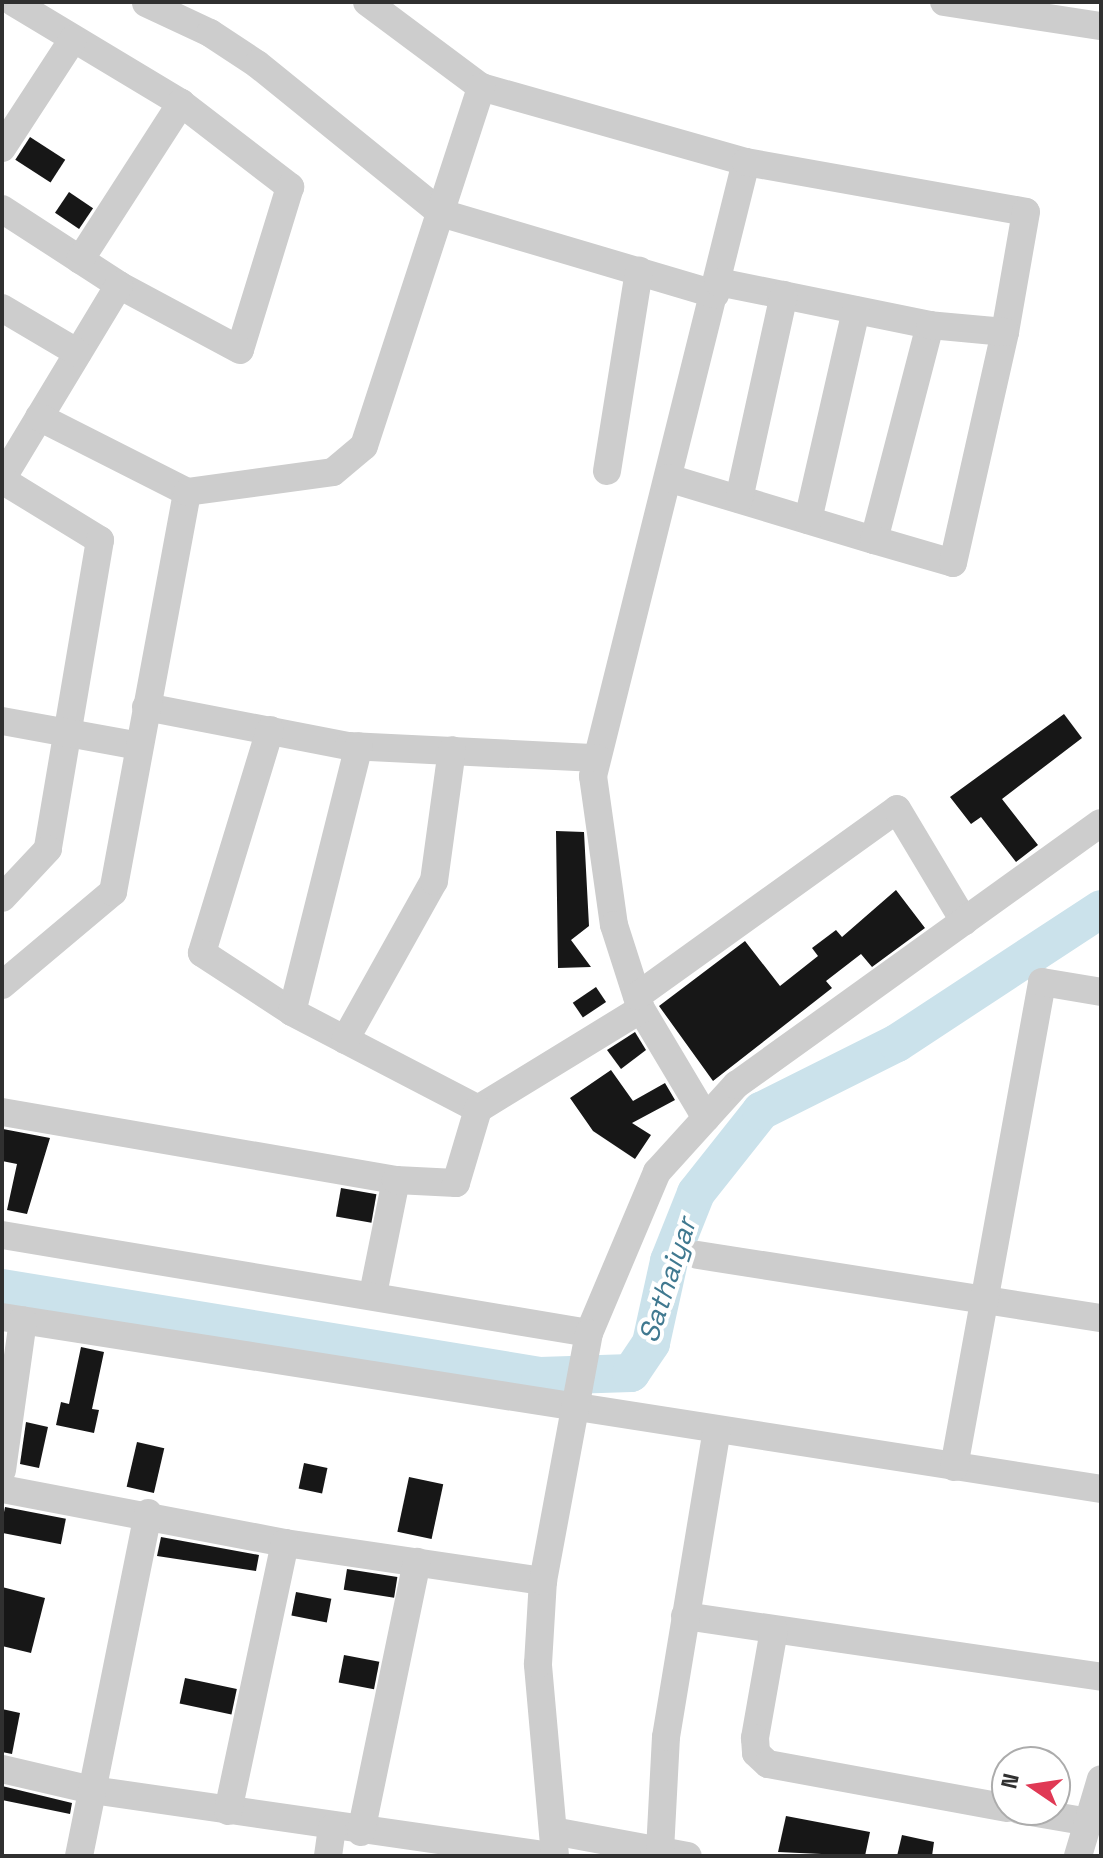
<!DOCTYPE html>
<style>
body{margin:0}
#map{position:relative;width:1103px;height:1858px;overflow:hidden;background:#fff;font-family:"Space Grotesk",sans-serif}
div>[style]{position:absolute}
.river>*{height:38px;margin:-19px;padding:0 19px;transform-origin:19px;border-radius:19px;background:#cbe2eb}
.building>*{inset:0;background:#171717;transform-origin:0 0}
.minor>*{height:28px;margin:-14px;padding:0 14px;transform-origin:14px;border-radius:14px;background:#cdcdcd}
span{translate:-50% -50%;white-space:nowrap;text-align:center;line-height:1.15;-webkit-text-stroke:8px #fff;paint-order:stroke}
.water-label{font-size:28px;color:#407990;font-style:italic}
.frame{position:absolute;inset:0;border:4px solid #303030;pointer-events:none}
.north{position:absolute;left:991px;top:1746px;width:80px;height:80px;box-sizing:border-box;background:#fff;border:2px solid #acacac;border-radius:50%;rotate:283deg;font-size:22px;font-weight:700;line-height:32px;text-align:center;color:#303030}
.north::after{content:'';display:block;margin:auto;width:28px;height:36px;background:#e03955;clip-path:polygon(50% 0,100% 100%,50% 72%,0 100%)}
</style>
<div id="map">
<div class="river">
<i style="left:2px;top:1288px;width:545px;rotate:9.29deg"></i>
<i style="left:540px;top:1376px;width:91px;rotate:-1.9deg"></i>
<i style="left:631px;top:1373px;width:36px;rotate:-56deg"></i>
<i style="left:651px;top:1343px;width:84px;rotate:-77.6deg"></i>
<i style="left:669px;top:1261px;width:73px;rotate:-68.3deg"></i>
<i style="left:696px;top:1193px;width:105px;rotate:-51.6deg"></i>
<i style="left:761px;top:1111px;width:152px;rotate:-26.6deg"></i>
<i style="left:897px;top:1043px;width:244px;rotate:-33.3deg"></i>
</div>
<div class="building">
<i style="left:30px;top:137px;width:42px;height:27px;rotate:33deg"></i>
<i style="left:69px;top:192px;width:29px;height:25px;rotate:34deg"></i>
<i style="clip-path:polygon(1064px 714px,1082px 738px,1002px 799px,1038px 845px,1016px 862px,981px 817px,971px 824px,950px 797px)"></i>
<i style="clip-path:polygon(556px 831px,584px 832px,589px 926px,571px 940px,591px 967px,558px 968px)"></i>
<i style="clip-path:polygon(896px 890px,925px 928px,872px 967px,861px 954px,826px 981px,832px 988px,713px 1081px,659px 1006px,745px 941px,780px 986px,818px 956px,812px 948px,836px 930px,842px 937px)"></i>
<i style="left:596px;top:987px;width:18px;height:28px;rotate:56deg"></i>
<i style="clip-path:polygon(635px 1032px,646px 1050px,621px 1069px,607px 1050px)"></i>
<i style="clip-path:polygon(611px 1070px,633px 1101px,665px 1083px,675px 1100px,632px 1123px,651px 1135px,635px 1159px,593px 1131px,570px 1098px)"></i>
<i style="clip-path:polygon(3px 1129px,50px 1138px,27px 1214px,7px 1210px,17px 1164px,2px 1161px)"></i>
<i style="left:341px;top:1188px;width:36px;height:29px;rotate:10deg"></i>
<i style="clip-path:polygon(81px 1347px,104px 1352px,92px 1409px,99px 1410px,94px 1433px,56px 1425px,61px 1402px,69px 1404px)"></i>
<i style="clip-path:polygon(26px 1422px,48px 1427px,39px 1468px,20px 1464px)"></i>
<i style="left:137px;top:1442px;width:28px;height:46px;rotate:13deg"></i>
<i style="left:304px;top:1463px;width:24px;height:26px;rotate:12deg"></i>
<i style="left:409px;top:1477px;width:35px;height:56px;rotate:12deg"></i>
<i style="left:5px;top:1507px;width:62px;height:26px;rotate:11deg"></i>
<i style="clip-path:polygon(161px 1537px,259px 1555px,256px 1571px,157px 1556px)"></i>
<i style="left:347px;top:1569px;width:51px;height:21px;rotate:9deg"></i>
<i style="clip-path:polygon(2px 1587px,45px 1598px,31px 1653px,2px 1646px)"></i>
<i style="left:296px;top:1592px;width:36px;height:24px;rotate:11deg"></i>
<i style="left:344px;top:1655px;width:36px;height:28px;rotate:11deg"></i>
<i style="left:185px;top:1678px;width:53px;height:26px;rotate:12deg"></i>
<i style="clip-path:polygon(2px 1709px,20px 1713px,12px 1754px,2px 1752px)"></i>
<i style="clip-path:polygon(2px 1786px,72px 1803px,70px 1814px,2px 1800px)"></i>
<i style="clip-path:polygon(786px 1816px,870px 1832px,865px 1856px,778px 1852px)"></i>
<i style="clip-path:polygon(902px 1835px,934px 1842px,932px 1856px,897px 1856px)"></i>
</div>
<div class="minor">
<i style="left:13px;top:2px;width:196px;rotate:31deg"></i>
<i style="left:181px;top:103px;width:138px;rotate:37.6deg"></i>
<i style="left:290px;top:187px;width:170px;rotate:107.1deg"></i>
<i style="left:240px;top:350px;width:137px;rotate:-151.8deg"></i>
<i style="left:367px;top:2px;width:142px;rotate:36.7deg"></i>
<i style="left:481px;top:87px;width:275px;rotate:15.8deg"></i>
<i style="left:746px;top:162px;width:633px;rotate:103.99deg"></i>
<i style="left:593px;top:776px;width:150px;rotate:82deg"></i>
<i style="left:614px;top:925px;width:88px;rotate:72.2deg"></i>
<i style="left:641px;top:1009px;width:127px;rotate:59.2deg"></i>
<i style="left:944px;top:2px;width:159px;rotate:8.7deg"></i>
<i style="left:146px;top:3px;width:71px;rotate:25.1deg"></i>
<i style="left:210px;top:33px;width:56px;rotate:33.4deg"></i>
<i style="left:257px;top:64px;width:237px;rotate:39deg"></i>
<i style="left:441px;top:213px;width:286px;rotate:16.5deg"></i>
<i style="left:2px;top:148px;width:130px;rotate:-56.9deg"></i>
<i style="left:746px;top:162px;width:284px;rotate:10.1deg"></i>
<i style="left:1026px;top:212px;width:122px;rotate:99.9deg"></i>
<i style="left:2px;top:209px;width:140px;rotate:33deg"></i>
<i style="left:119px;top:285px;width:227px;rotate:121.1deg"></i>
<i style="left:80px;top:260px;width:187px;rotate:-57.2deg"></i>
<i style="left:2px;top:308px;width:88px;rotate:30.6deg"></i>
<i style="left:39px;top:417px;width:166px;rotate:26.9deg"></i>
<i style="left:607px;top:471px;width:203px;rotate:-80.9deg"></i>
<i style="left:668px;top:478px;width:215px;rotate:16.8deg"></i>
<i style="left:874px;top:540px;width:222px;rotate:-75.4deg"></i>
<i style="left:930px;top:325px;width:216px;rotate:-168.5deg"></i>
<i style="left:2px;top:480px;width:115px;rotate:31.5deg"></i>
<i style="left:100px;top:540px;width:313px;rotate:99.6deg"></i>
<i style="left:48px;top:849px;width:67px;rotate:133.2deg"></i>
<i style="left:739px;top:499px;width:209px;rotate:-77.6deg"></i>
<i style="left:808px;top:520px;width:215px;rotate:-77.1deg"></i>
<i style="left:874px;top:540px;width:82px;rotate:16.2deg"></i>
<i style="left:953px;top:563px;width:237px;rotate:-77.3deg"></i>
<i style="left:1005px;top:332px;width:75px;rotate:-174.7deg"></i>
<i style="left:146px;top:707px;width:207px;rotate:10.9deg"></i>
<i style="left:349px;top:746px;width:248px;rotate:2.8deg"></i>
<i style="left:2px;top:721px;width:139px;rotate:10.3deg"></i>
<i style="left:270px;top:730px;width:233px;rotate:107deg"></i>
<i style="left:202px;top:953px;width:108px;rotate:33.2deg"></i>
<i style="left:292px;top:1012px;width:210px;rotate:27.5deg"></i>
<i style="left:478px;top:1109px;width:191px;rotate:-31.5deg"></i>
<i style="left:2px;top:985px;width:145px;rotate:-40deg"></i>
<i style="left:113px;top:892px;width:407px;rotate:-79.5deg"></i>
<i style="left:187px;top:492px;width:147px;rotate:-7.8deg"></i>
<i style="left:333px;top:472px;width:40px;rotate:-40deg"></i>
<i style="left:364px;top:446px;width:378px;rotate:-71.9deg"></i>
<i style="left:637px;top:996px;width:320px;rotate:-35.7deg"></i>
<i style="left:897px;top:809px;width:131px;rotate:59.1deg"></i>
<i style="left:292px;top:1012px;width:274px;rotate:-75.9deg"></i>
<i style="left:345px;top:1040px;width:182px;rotate:-60.8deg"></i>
<i style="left:434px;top:881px;width:132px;rotate:-82.2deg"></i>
<i style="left:2px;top:1112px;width:400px;rotate:9.8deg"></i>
<i style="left:396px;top:1180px;width:116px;rotate:101.4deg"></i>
<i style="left:396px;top:1180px;width:60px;rotate:2.9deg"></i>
<i style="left:456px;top:1183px;width:77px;rotate:-73.4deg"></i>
<i style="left:2px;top:1235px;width:595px;rotate:9.48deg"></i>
<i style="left:589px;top:1333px;width:175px;rotate:-67.1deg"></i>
<i style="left:657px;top:1172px;width:118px;rotate:-47.8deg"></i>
<i style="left:736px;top:1085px;width:449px;rotate:-35.7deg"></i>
<i style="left:698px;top:1255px;width:408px;rotate:8.9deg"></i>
<i style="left:2px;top:1317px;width:1112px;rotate:8.89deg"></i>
<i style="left:954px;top:1467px;width:493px;rotate:-79.7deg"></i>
<i style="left:1042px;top:982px;width:60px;rotate:9.6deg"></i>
<i style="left:2px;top:1470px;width:151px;rotate:-82deg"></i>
<i style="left:2px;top:1489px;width:288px;rotate:10.8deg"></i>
<i style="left:285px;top:1543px;width:261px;rotate:8.4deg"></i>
<i style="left:685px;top:1616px;width:420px;rotate:8.3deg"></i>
<i style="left:774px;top:1630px;width:110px;rotate:100deg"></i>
<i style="left:755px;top:1738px;width:15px;rotate:86deg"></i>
<i style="left:756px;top:1753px;width:16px;rotate:43deg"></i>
<i style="left:768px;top:1764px;width:243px;rotate:10.4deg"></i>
<i style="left:2px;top:1769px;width:92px;rotate:13.1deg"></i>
<i style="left:92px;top:1790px;width:464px;rotate:8.2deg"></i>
<i style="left:1019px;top:1810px;width:71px;rotate:9.7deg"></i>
<i style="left:228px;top:1811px;width:274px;rotate:-78deg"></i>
<i style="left:553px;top:1831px;width:137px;rotate:10.5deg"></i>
<i style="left:361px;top:1832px;width:276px;rotate:-78.3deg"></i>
<i style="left:660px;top:1851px;width:114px;rotate:-87deg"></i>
<i style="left:666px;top:1737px;width:311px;rotate:-80.6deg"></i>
<i style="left:79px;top:1856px;width:350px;rotate:-78.6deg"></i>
<i style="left:328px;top:1856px;width:28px;rotate:-82deg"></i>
<i style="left:555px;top:1856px;width:193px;rotate:-95.1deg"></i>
<i style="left:538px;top:1664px;width:83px;rotate:-86.6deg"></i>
<i style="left:543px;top:1581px;width:252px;rotate:-79.5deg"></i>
<i style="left:1078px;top:1856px;width:80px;rotate:-73.4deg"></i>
</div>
<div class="water-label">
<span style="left:667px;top:1280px;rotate:-72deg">Sathaiyar</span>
</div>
<div class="frame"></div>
<div class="north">N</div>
</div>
